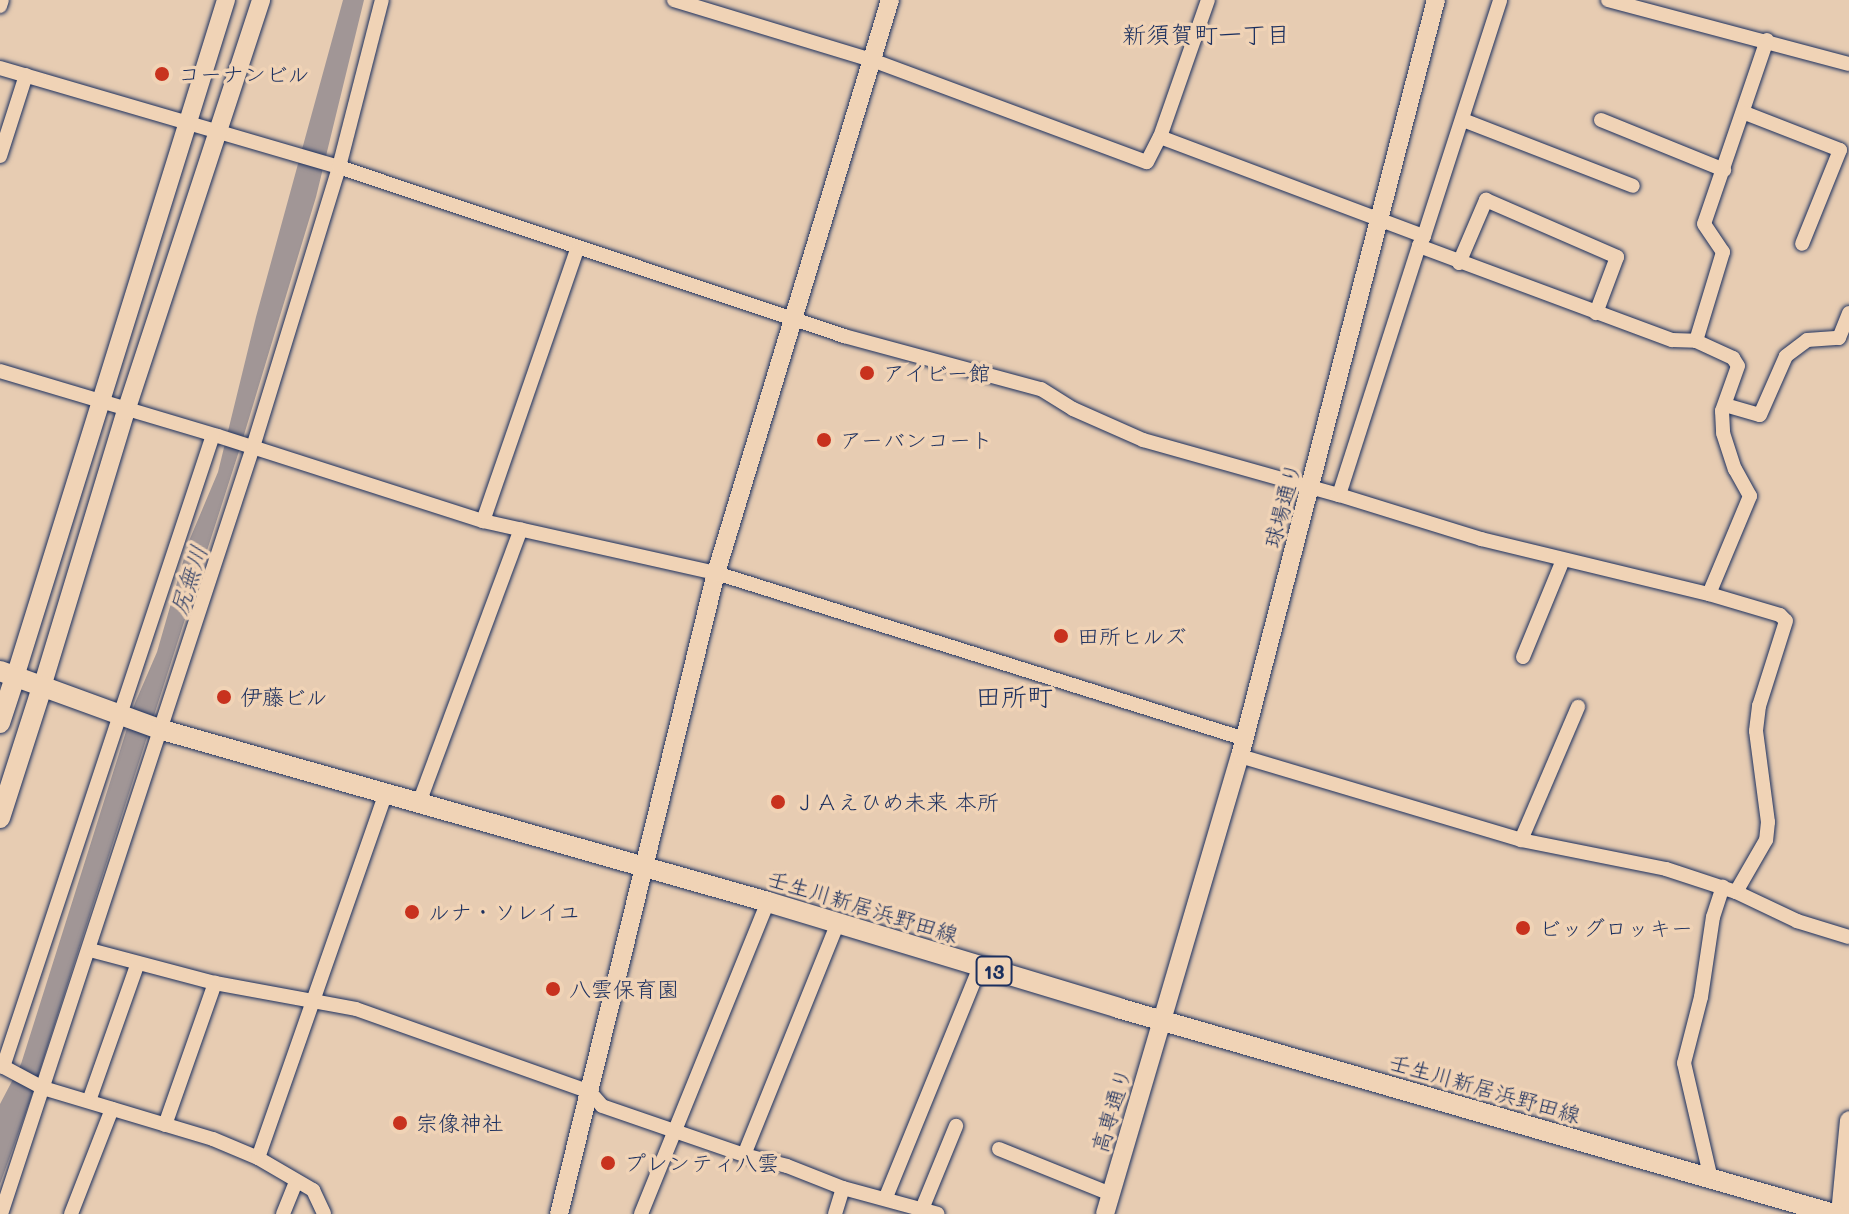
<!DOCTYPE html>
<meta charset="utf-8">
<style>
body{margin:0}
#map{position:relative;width:1849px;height:1214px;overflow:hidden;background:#e7ccb2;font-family:Mali,"Klee One",sans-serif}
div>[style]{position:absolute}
.water>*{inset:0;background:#a19696}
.roads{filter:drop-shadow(0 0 2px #1b2f5e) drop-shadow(0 0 2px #1b2f5e)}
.street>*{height:14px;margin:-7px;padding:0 7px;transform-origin:7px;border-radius:7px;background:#f0d3b6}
.secondary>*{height:18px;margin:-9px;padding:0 9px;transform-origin:9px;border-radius:9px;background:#f0d3b6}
.primary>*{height:20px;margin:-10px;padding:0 10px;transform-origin:10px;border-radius:10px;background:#f0d3b6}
.dots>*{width:22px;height:22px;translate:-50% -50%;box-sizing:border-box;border:4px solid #f0d3b6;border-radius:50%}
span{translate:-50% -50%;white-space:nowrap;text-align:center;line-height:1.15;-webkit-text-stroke:7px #f0d3b6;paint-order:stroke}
.shield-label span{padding:2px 6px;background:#f0d3b6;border:2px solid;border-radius:6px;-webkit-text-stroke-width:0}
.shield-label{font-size:20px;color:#1b2f5e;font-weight:700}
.poi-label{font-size:22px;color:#1b2f5e}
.left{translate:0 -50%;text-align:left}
.street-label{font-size:22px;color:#1b2f5e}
.neighbourhood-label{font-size:24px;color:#1b2f5e}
.water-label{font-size:24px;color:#364469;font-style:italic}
.quarter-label{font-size:26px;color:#1b2f5e}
</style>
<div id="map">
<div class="water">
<i style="clip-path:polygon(343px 0,364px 0,316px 197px,240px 448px,30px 1101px,0 1184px,0 1104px,21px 1064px,135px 703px,157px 652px,189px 541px,218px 472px,256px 317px)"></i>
</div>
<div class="roads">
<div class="street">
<i style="left:674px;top:0;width:207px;rotate:16.9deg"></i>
<i style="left:872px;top:60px;width:293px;rotate:20.4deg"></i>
<i style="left:1147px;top:162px;width:28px;rotate:-63deg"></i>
<i style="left:1160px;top:137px;width:282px;rotate:20.6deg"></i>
<i style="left:1424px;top:236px;width:11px;rotate:117deg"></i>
<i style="left:1608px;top:0;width:249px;rotate:14.9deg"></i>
<i style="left:0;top:6px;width:6px;rotate:-72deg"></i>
<i style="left:1767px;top:40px;width:194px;rotate:108.9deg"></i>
<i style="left:1704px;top:224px;width:34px;rotate:56deg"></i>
<i style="left:1723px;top:252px;width:93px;rotate:106.9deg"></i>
<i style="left:1696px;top:341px;width:41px;rotate:24.7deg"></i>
<i style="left:1733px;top:358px;width:9px;rotate:58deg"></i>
<i style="left:1738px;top:366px;width:48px;rotate:109.6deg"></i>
<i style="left:1722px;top:411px;width:22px;rotate:87deg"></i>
<i style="left:1723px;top:433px;width:38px;rotate:72deg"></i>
<i style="left:1735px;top:469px;width:31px;rotate:61deg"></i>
<i style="left:1750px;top:496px;width:106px;rotate:112.7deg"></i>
<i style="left:1709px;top:594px;width:74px;rotate:16.5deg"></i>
<i style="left:1780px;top:615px;width:8px;rotate:45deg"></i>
<i style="left:1786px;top:621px;width:89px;rotate:107.6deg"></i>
<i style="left:1759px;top:706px;width:25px;rotate:97deg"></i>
<i style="left:1756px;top:731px;width:92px;rotate:82.5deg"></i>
<i style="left:1768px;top:822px;width:18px;rotate:96deg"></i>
<i style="left:1766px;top:840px;width:60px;rotate:120deg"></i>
<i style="left:1736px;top:892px;width:68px;rotate:25.4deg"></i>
<i style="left:1797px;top:921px;width:54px;rotate:17.1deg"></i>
<i style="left:0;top:68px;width:353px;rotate:16.3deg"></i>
<i style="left:339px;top:167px;width:533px;rotate:18.5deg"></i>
<i style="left:844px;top:336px;width:204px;rotate:15.1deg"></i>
<i style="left:1041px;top:389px;width:38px;rotate:32deg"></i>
<i style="left:1073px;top:409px;width:77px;rotate:23.9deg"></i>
<i style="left:1143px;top:440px;width:204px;rotate:15.7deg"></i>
<i style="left:1339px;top:495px;width:262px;rotate:-72.2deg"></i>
<i style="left:1419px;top:246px;width:270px;rotate:20.4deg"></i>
<i style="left:1672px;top:340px;width:24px;rotate:2deg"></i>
<i style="left:1745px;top:113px;width:102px;rotate:21.3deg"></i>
<i style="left:1840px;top:150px;width:101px;rotate:112deg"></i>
<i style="left:1463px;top:120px;width:182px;rotate:21.2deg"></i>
<i style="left:1601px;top:120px;width:133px;rotate:22.1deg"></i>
<i style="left:1160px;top:137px;width:145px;rotate:-70.7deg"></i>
<i style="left:0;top:156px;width:85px;rotate:-72.2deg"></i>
<i style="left:1424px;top:236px;width:248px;rotate:-72.1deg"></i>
<i style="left:1459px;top:263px;width:69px;rotate:-66.8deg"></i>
<i style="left:1486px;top:200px;width:143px;rotate:23.5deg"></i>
<i style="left:1617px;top:257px;width:60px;rotate:110.6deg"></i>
<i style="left:0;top:371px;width:227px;rotate:16.6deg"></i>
<i style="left:218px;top:436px;width:278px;rotate:17.8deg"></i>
<i style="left:483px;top:521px;width:239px;rotate:12.6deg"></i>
<i style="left:716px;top:573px;width:554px;rotate:17.42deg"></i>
<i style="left:1725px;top:405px;width:36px;rotate:16deg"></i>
<i style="left:1760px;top:415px;width:64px;rotate:-66.2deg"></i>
<i style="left:1786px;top:356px;width:26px;rotate:-37deg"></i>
<i style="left:1807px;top:340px;width:32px;rotate:-4deg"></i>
<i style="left:1839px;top:338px;width:27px;rotate:-68deg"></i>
<i style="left:1339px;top:495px;width:149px;rotate:17.2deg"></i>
<i style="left:1481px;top:539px;width:235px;rotate:13.6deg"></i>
<i style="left:483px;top:521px;width:287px;rotate:-70.9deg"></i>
<i style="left:1523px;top:657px;width:105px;rotate:-67.6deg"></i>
<i style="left:1240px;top:756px;width:293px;rotate:16.6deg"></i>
<i style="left:1521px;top:840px;width:148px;rotate:11.3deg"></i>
<i style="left:1666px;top:869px;width:74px;rotate:18.2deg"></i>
<i style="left:419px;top:803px;width:292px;rotate:-69.6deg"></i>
<i style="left:1521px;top:840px;width:145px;rotate:-66.8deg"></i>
<i style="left:90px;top:950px;width:129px;rotate:14.8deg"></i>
<i style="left:215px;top:983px;width:143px;rotate:10.4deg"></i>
<i style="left:356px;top:1009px;width:248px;rotate:19.5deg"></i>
<i style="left:590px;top:1092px;width:18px;rotate:49deg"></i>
<i style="left:602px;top:1106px;width:150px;rotate:19deg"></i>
<i style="left:744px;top:1155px;width:44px;rotate:14.3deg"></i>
<i style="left:787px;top:1166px;width:60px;rotate:21.4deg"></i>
<i style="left:843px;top:1188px;width:98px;rotate:15.3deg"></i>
<i style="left:0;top:1065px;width:49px;rotate:28.1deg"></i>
<i style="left:43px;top:1088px;width:177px;rotate:16.7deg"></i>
<i style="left:213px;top:1139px;width:49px;rotate:22.9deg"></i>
<i style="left:258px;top:1158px;width:64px;rotate:30.2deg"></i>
<i style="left:313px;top:1190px;width:26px;rotate:65deg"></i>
<i style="left:3px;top:1067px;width:666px;rotate:-71.62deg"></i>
<i style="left:89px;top:1101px;width:146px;rotate:-70.5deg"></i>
<i style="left:165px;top:1125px;width:151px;rotate:-70.6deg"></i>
<i style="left:999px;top:1149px;width:121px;rotate:21.9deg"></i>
<i style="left:744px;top:1155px;width:248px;rotate:-68deg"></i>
<i style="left:258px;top:1158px;width:387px;rotate:-70.7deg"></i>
<i style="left:1711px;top:1179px;width:119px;rotate:-103.1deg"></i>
<i style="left:1684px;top:1063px;width:68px;rotate:-75.6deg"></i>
<i style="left:1701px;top:997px;width:81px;rotate:-81.5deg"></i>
<i style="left:1713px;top:917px;width:32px;rotate:-72deg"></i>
<i style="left:886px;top:1197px;width:248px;rotate:-67.8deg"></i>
<i style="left:922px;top:1209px;width:90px;rotate:-67.7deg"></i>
<i style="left:1px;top:1214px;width:807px;rotate:-71.81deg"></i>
<i style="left:253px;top:447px;width:293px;rotate:-72.9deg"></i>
<i style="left:339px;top:167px;width:172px;rotate:-75.6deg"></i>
<i style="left:71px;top:1214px;width:113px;rotate:-68.7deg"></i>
<i style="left:283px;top:1214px;width:35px;rotate:-68deg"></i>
<i style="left:641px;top:1214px;width:337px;rotate:-67.9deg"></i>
<i style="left:835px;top:1214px;width:27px;rotate:-73deg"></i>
</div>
<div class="secondary">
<i style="left:15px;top:677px;width:709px;rotate:-72.69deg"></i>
<i style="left:42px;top:687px;width:288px;rotate:-73.1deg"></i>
<i style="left:126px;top:411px;width:433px;rotate:-71.8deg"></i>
<i style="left:559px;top:1214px;width:660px;rotate:-76.24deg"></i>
<i style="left:716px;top:573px;width:599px;rotate:-73.11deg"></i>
<i style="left:1105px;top:1214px;width:477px;rotate:-73.6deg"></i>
<i style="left:1240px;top:756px;width:781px;rotate:-75.47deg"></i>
<i style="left:1840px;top:1214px;width:94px;rotate:-84.5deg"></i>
</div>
<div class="primary">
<i style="left:0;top:671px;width:169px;rotate:20deg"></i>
<i style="left:159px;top:729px;width:633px;rotate:15.86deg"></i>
<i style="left:768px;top:902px;width:366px;rotate:16.8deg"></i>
<i style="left:1118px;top:1008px;width:745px;rotate:16.05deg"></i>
<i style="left:0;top:723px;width:48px;rotate:-71.9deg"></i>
<i style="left:0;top:818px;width:138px;rotate:-72.2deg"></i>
</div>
</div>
<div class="dots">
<i style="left:162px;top:74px;background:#c8321e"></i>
<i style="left:867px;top:373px;background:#c8321e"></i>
<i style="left:824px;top:440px;background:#c8321e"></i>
<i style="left:1061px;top:636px;background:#c8321e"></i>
<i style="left:224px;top:697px;background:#c8321e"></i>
<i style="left:778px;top:802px;background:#c8321e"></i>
<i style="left:412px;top:912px;background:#c8321e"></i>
<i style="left:1523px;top:928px;background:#c8321e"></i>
<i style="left:553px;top:989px;background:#c8321e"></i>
<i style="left:400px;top:1123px;background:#c8321e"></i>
<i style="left:608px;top:1163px;background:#c8321e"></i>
</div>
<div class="shield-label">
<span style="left:994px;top:971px">13</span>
</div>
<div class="poi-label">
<span class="left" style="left:178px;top:74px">コーナンビル</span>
<span class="left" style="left:883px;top:373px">アイビー館</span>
<span class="left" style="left:840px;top:440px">アーバンコート</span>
<span class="left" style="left:1077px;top:636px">田所ヒルズ</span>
<span class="left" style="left:240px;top:697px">伊藤ビル</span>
<span class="left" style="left:794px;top:802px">ＪＡえひめ未来 本所</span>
<span class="left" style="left:428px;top:912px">ルナ・ソレイユ</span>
<span class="left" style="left:1539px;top:928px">ビッグロッキー</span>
<span class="left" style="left:569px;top:989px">八雲保育園</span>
<span class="left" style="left:416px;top:1123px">宗像神社</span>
<span class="left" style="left:624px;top:1163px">プレンティ八雲</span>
</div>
<div class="street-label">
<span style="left:1282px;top:505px;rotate:-75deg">球場通り</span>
<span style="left:863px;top:906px;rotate:17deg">壬生川新居浜野田線</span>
<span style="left:1485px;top:1088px;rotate:16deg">壬生川新居浜野田線</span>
<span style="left:1111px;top:1110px;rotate:-73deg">高専通り</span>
</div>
<div class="neighbourhood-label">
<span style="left:1206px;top:34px">新須賀町一丁目</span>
</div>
<div class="water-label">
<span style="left:188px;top:580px;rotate:-72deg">尻無川</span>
</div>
<div class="quarter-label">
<span style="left:1014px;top:697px">田所町</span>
</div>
</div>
